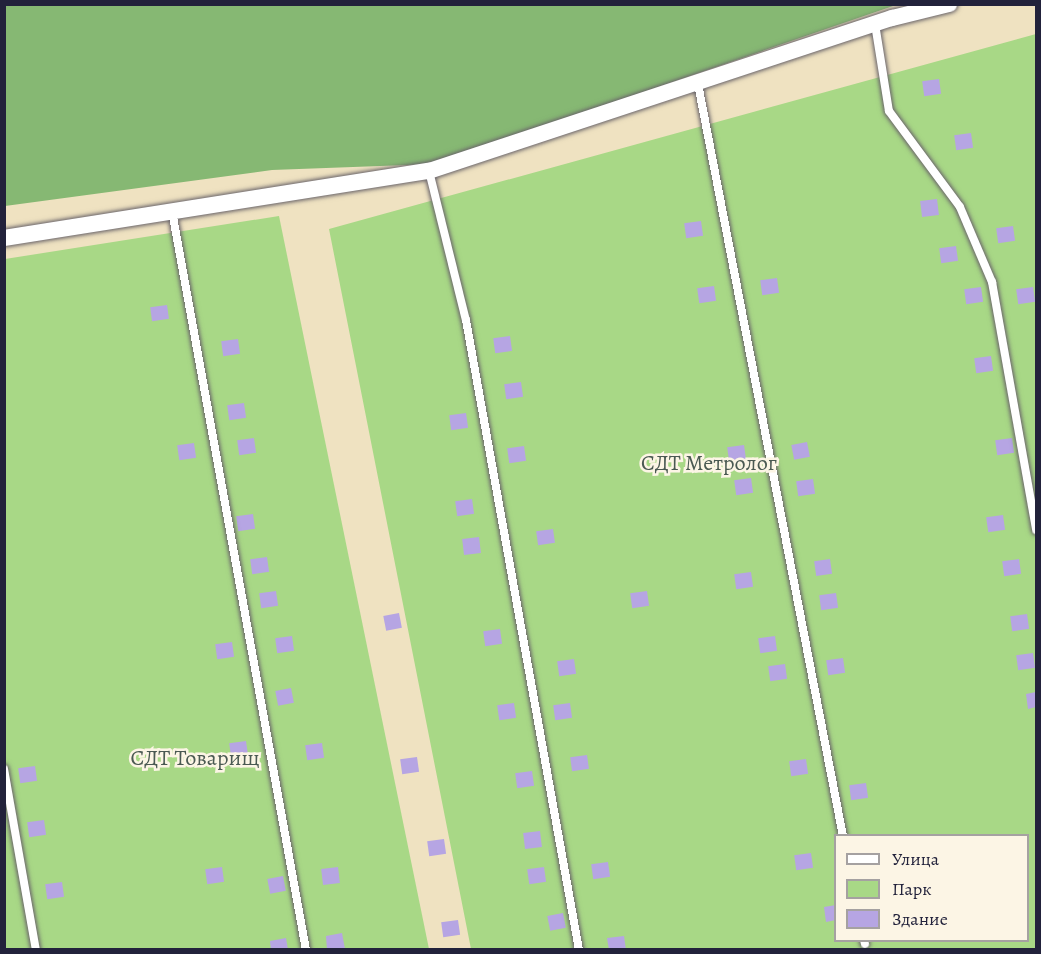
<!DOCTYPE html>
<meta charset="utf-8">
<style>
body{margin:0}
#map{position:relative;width:1041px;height:954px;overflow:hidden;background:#efe2c1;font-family:Alegreya,serif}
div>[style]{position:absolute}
.green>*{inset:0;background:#a8d886}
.forest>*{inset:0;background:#86b873}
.building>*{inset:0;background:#b6a5e3;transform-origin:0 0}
.roads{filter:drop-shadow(0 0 2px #6a656a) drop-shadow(0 0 2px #6a656a)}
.service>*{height:8px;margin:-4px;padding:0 4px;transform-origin:4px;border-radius:4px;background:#fff}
.minor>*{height:16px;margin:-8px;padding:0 8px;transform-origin:8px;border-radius:8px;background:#fff}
span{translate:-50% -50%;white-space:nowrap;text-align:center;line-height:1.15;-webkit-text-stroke:5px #fcf5e5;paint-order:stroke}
.park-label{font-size:22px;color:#4a5952}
.frame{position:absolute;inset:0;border:6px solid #22223b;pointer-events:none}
.legend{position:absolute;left:834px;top:834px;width:195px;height:108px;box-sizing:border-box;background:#fcf5e5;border:2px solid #a5a1a1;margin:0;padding:8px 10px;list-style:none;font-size:18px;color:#22223b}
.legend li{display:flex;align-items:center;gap:12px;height:30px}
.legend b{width:30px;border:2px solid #a5a1a1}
</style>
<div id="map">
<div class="green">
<i style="clip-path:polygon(evenodd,1036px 34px,1036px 949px,471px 949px,329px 229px,1036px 34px,836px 836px,1028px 836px,1028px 940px,836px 940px,836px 836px)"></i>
<i style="clip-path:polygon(279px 216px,429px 949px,5px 950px,5px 259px)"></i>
</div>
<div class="forest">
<i style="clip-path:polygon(4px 5px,896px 5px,434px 164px,272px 170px,5px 206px)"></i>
</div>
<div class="building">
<i style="left:939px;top:79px;width:15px;height:17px;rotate:82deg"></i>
<i style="left:971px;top:133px;width:15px;height:17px;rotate:82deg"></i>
<i style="left:937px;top:199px;width:16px;height:17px;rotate:83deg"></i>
<i style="left:701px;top:221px;width:15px;height:17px;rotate:82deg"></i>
<i style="left:1013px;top:226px;width:15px;height:17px;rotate:82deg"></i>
<i style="left:956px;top:246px;width:15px;height:17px;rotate:82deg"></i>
<i style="left:777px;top:278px;width:15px;height:17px;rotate:82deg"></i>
<i style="left:714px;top:286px;width:15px;height:17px;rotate:82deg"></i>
<i style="left:981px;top:287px;width:15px;height:17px;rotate:82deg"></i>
<i style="left:1033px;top:287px;width:15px;height:17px;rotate:82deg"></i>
<i style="left:167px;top:305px;width:14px;height:17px;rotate:82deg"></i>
<i style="left:510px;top:336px;width:15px;height:17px;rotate:82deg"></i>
<i style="left:238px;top:339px;width:15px;height:17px;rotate:82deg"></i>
<i style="left:991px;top:356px;width:15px;height:17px;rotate:82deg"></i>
<i style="left:521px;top:382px;width:15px;height:17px;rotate:82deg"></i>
<i style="left:244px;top:403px;width:15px;height:17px;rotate:82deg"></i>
<i style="left:466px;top:413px;width:15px;height:17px;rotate:82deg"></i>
<i style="left:254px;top:438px;width:15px;height:17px;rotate:82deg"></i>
<i style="left:1012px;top:438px;width:15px;height:17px;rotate:82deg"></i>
<i style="left:807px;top:442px;width:15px;height:16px;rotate:79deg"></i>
<i style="left:194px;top:443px;width:15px;height:17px;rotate:82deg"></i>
<i style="left:744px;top:445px;width:15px;height:17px;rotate:82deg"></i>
<i style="left:524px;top:446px;width:15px;height:17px;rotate:82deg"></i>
<i style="left:751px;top:478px;width:15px;height:17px;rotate:82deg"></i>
<i style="left:813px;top:479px;width:15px;height:17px;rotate:82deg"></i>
<i style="left:472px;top:499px;width:15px;height:17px;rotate:82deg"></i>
<i style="left:253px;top:514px;width:15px;height:17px;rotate:82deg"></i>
<i style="left:1003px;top:515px;width:15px;height:17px;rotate:82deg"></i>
<i style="left:553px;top:529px;width:14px;height:17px;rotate:82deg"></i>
<i style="left:479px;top:537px;width:16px;height:17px;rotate:83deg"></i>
<i style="left:267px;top:557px;width:15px;height:17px;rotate:82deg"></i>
<i style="left:830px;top:559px;width:15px;height:16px;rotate:82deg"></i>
<i style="left:1019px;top:559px;width:15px;height:17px;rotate:82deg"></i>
<i style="left:751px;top:572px;width:15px;height:17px;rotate:82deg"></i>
<i style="left:276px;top:591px;width:15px;height:17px;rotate:82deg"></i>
<i style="left:647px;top:591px;width:15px;height:17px;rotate:82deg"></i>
<i style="left:836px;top:593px;width:15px;height:17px;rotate:82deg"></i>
<i style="left:399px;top:613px;width:15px;height:16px;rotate:79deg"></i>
<i style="left:1027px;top:614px;width:15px;height:17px;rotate:82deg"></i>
<i style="left:500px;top:629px;width:15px;height:17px;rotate:82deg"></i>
<i style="left:292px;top:636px;width:15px;height:17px;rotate:82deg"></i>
<i style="left:775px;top:636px;width:15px;height:17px;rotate:82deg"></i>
<i style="left:232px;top:642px;width:15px;height:17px;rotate:82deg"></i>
<i style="left:1033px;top:653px;width:15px;height:17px;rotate:82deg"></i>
<i style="left:843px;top:658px;width:15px;height:17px;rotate:82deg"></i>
<i style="left:574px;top:659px;width:15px;height:17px;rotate:82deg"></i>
<i style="left:785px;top:664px;width:15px;height:17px;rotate:82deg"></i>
<i style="left:291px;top:688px;width:15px;height:16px;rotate:79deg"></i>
<i style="clip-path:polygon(1036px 692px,1036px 707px,1028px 709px,1026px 694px)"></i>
<i style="left:514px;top:703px;width:15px;height:17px;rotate:82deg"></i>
<i style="left:570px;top:703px;width:15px;height:17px;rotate:82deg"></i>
<i style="left:246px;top:741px;width:15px;height:17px;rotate:82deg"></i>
<i style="left:322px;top:743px;width:15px;height:17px;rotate:82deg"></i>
<i style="left:587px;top:755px;width:14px;height:17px;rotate:82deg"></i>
<i style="left:417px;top:757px;width:15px;height:17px;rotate:82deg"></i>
<i style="left:806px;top:759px;width:15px;height:17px;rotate:82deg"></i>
<i style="left:35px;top:766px;width:15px;height:17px;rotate:82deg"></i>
<i style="left:532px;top:771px;width:15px;height:17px;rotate:82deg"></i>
<i style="left:866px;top:783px;width:15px;height:17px;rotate:82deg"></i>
<i style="left:44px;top:820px;width:15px;height:17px;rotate:82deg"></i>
<i style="left:540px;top:831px;width:16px;height:17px;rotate:83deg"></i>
<i style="left:444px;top:839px;width:15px;height:17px;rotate:82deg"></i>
<i style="left:811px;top:853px;width:15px;height:17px;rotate:82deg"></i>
<i style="left:608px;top:862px;width:15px;height:17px;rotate:82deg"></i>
<i style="left:222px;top:867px;width:15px;height:17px;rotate:82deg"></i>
<i style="left:338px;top:867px;width:16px;height:17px;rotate:83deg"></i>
<i style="left:544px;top:867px;width:15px;height:17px;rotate:82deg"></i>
<i style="left:283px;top:876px;width:15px;height:16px;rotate:79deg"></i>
<i style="left:62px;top:882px;width:15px;height:17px;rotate:82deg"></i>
<i style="clip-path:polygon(836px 905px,836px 920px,826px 922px,824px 907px)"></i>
<i style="left:563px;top:913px;width:15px;height:16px;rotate:79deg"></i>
<i style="left:458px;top:920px;width:15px;height:17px;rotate:82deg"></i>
<i style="clip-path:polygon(342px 933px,345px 949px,327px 950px,326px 936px)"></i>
<i style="clip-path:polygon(624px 936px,626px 950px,609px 950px,607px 938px)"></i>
<i style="clip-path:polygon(286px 938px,288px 950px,271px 950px,270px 941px)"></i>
</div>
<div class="roads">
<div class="service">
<i style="left:875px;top:24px;width:88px;rotate:80.9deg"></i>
<i style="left:889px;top:111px;width:119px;rotate:53.5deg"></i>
<i style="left:960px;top:207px;width:82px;rotate:66.9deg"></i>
<i style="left:992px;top:282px;width:252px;rotate:79.9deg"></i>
<i style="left:698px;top:84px;width:766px;rotate:79.09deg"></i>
<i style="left:429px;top:171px;width:154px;rotate:76.1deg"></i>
<i style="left:466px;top:320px;width:640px;rotate:79.83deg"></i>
<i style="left:172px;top:211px;width:751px;rotate:79.72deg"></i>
<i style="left:4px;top:769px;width:184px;rotate:80deg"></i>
<i style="left:864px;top:940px;width:4px;rotate:76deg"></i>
</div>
<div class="minor">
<i style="left:4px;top:238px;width:430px;rotate:-9deg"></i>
<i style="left:429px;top:171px;width:488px;rotate:-18.3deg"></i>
<i style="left:892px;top:18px;width:59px;rotate:-13.8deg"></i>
</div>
</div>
<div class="park-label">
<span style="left:709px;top:464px">СДТ Метролог</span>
<span style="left:195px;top:759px">СДТ Товарищ</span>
</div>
<div class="frame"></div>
<ul class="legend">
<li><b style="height:8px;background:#fff"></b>Улица</li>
<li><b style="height:16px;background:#a8d886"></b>Парк</li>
<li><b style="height:16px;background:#b6a5e3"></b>Здание</li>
</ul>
</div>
